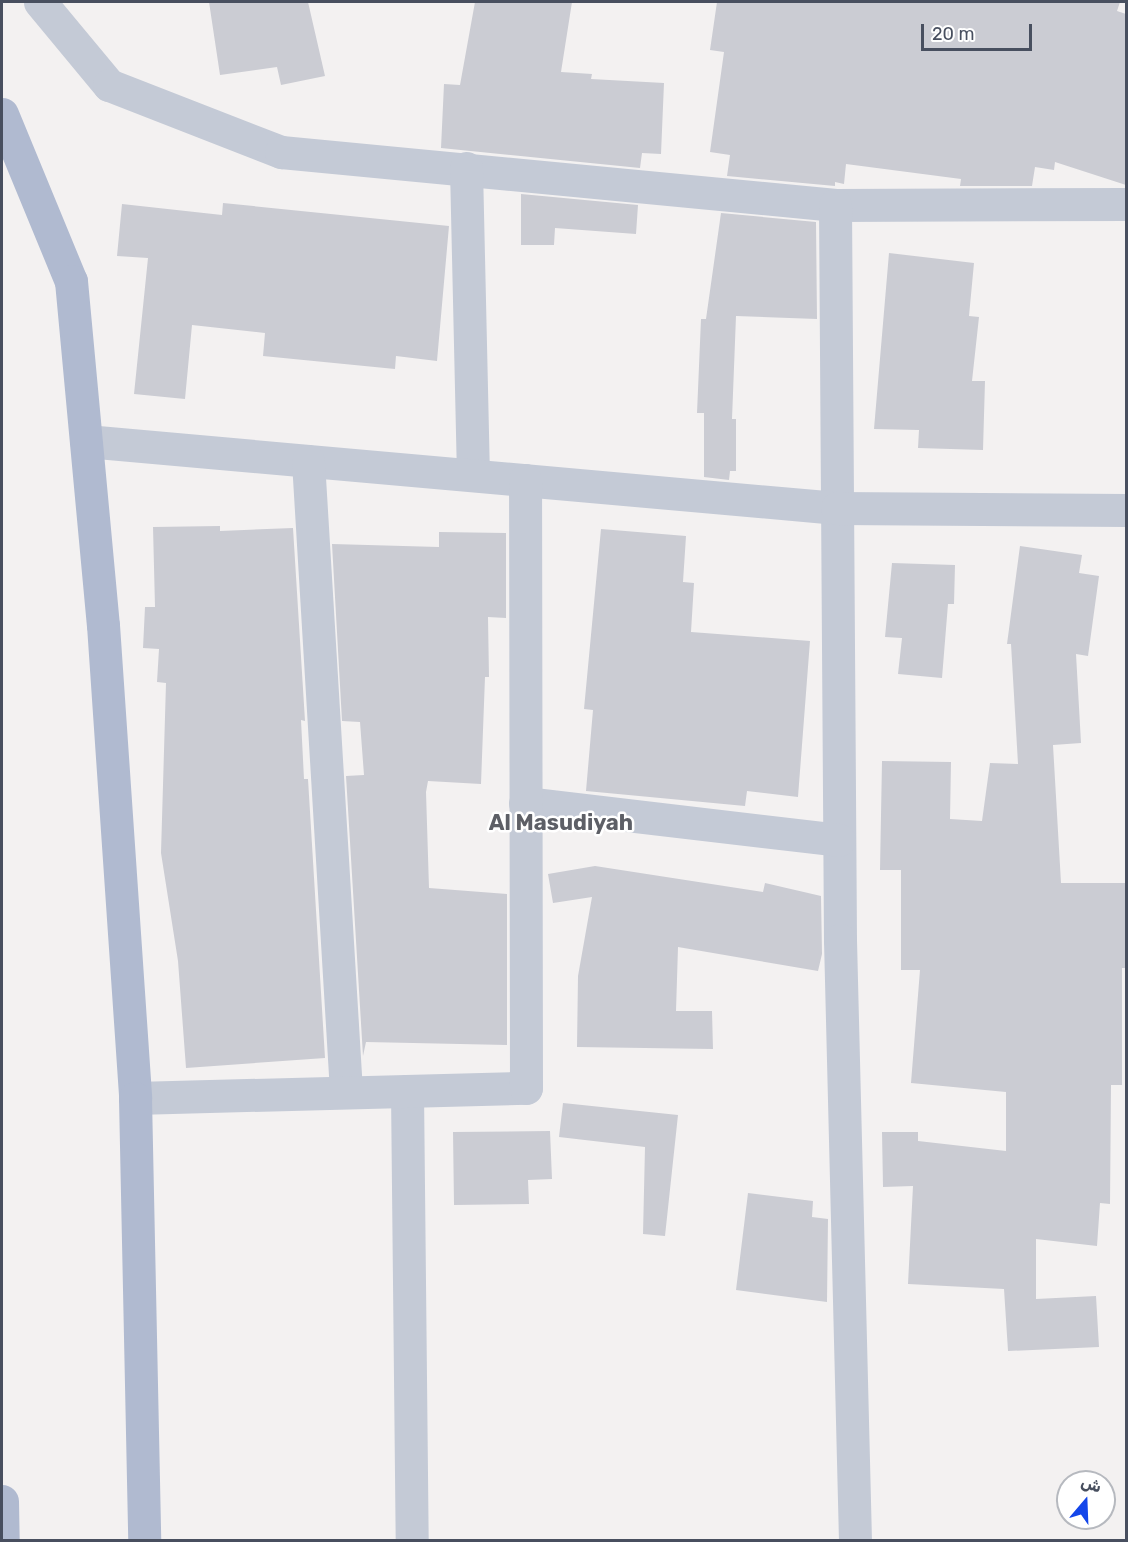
<!DOCTYPE html>
<meta charset="utf-8">
<style>
body{margin:0}
#map{position:relative;width:1128px;height:1542px;overflow:hidden;background:#f3f1f1;font-family:Rubik,"Noto Sans Arabic",sans-serif}
div>[style]{position:absolute}
.building>*{inset:0;background:#cbccd3}
.street>*{height:33px;margin:-16.5px;padding:0 16.5px;transform-origin:16.5px;border-radius:16.5px;background:#c4cad6}
.primary>*{height:33px;margin:-16.5px;padding:0 16.5px;transform-origin:16.5px;border-radius:16.5px;background:#b0bad0}
span{translate:-50% -50%;white-space:nowrap;text-align:center;line-height:1.15;-webkit-text-stroke:5px #fff;paint-order:stroke}
.neighbourhood-label{font-size:22px;color:#5d5f66;font-weight:700}
.frame{position:absolute;inset:0;border:3px solid #484f5f;pointer-events:none}
.north{position:absolute;left:1056px;top:1470px;width:60px;height:60px;box-sizing:border-box;background:#fff;border:2px solid #b6b9bf;border-radius:50%;rotate:19deg;font-size:16px;font-weight:700;line-height:24px;text-align:center;color:#484f5f}
.north::after{content:'';display:block;margin:auto;width:21px;height:27px;background:#1446ea;clip-path:polygon(50% 0,100% 100%,50% 72%,0 100%)}
.scale{position:absolute;left:921px;top:24px;width:111px;height:27px;box-sizing:border-box;border:3px solid #484f5f;border-top:0;padding-left:8px;font-size:18px;line-height:21px;white-space:nowrap;color:#484f5f;-webkit-text-stroke:4px #fff;paint-order:stroke}
</style>
<div id="map">
<div class="building">
<i style="clip-path:polygon(209px 2px,308px 2px,325px 76px,281px 85px,277px 67px,220px 75px)"></i>
<i style="clip-path:polygon(475px 2px,572px 2px,561px 72px,592px 74px,591px 79px,664px 83px,661px 154px,642px 153px,640px 168px,441px 148px,444px 84px,460px 85px)"></i>
<i style="clip-path:polygon(717px 2px,1120px 2px,1117px 11px,1126px 14px,1126px 185px,1055px 162px,1054px 170px,1035px 167px,1032px 186px,960px 186px,961px 179px,846px 164px,844px 184px,835px 182px,835px 186px,727px 176px,730px 155px,710px 152px,724px 52px,710px 50px)"></i>
<i style="clip-path:polygon(521px 194px,638px 205px,636px 234px,555px 228px,554px 245px,521px 245px)"></i>
<i style="clip-path:polygon(223px 203px,449px 226px,437px 361px,396px 356px,395px 369px,263px 356px,265px 333px,192px 325px,185px 399px,134px 394px,148px 258px,117px 256px,122px 204px,222px 215px)"></i>
<i style="clip-path:polygon(721px 213px,816px 222px,817px 319px,736px 316px,732px 419px,736px 419px,736px 471px,730px 471px,729px 480px,704px 477px,704px 413px,697px 413px,701px 319px,706px 319px)"></i>
<i style="clip-path:polygon(889px 253px,974px 263px,969px 316px,979px 317px,972px 381px,985px 381px,983px 450px,918px 448px,919px 430px,874px 429px)"></i>
<i style="clip-path:polygon(220px 526px,220px 531px,293px 528px,305px 721px,301px 720px,304px 779px,308px 779px,325px 1058px,186px 1068px,178px 961px,161px 853px,166px 683px,157px 682px,159px 649px,143px 648px,145px 607px,155px 607px,153px 527px)"></i>
<i style="clip-path:polygon(601px 529px,686px 536px,683px 582px,694px 583px,691px 632px,810px 641px,798px 797px,747px 791px,745px 806px,586px 791px,593px 710px,584px 709px)"></i>
<i style="clip-path:polygon(439px 532px,506px 533px,506px 618px,488px 617px,489px 677px,485px 677px,481px 784px,428px 781px,426px 792px,429px 888px,507px 894px,507px 1045px,366px 1042px,363px 1056px,346px 776px,364px 775px,360px 722px,342px 721px,332px 544px,439px 547px)"></i>
<i style="clip-path:polygon(1020px 546px,1082px 555px,1079px 573px,1099px 576px,1088px 656px,1076px 654px,1081px 743px,1053px 745px,1061px 883px,1126px 883px,1126px 968px,1122px 968px,1122px 1085px,1111px 1085px,1110px 1204px,1100px 1203px,1097px 1246px,1036px 1239px,1036px 1299px,1096px 1296px,1099px 1347px,1008px 1351px,1004px 1289px,908px 1284px,913px 1186px,883px 1187px,882px 1132px,918px 1132px,918px 1141px,1006px 1151px,1006px 1092px,911px 1083px,920px 970px,901px 970px,901px 870px,880px 870px,882px 761px,951px 762px,950px 819px,982px 821px,990px 763px,1018px 764px,1011px 644px,1007px 644px)"></i>
<i style="clip-path:polygon(892px 563px,955px 565px,954px 604px,948px 604px,942px 678px,898px 674px,902px 638px,885px 637px)"></i>
<i style="clip-path:polygon(595px 866px,763px 892px,765px 883px,821px 896px,822px 954px,818px 971px,678px 947px,676px 1011px,712px 1011px,713px 1049px,577px 1047px,578px 976px,592px 897px,553px 903px,548px 874px)"></i>
<i style="clip-path:polygon(563px 1103px,678px 1115px,665px 1236px,643px 1234px,645px 1147px,559px 1137px)"></i>
<i style="clip-path:polygon(550px 1131px,552px 1179px,528px 1180px,529px 1204px,454px 1205px,453px 1132px)"></i>
<i style="clip-path:polygon(748px 1193px,813px 1201px,812px 1217px,828px 1219px,827px 1302px,736px 1290px)"></i>
</div>
<div class="street">
<i style="left:40px;top:2px;width:108px;rotate:50.3deg"></i>
<i style="left:109px;top:85px;width:185px;rotate:21.3deg"></i>
<i style="left:281px;top:152px;width:557px;rotate:5.46deg"></i>
<i style="left:835px;top:205px;width:291px;rotate:-0.2deg"></i>
<i style="left:466px;top:168px;width:307px;rotate:88.7deg"></i>
<i style="left:835px;top:205px;width:735px;rotate:89.61deg"></i>
<i style="left:840px;top:940px;width:600px;rotate:88.57deg"></i>
<i style="left:86px;top:441px;width:754px;rotate:5.1deg"></i>
<i style="left:837px;top:508px;width:289px;rotate:0.4deg"></i>
<i style="left:308px;top:461px;width:632px;rotate:86.55deg"></i>
<i style="left:525px;top:803px;width:316px;rotate:6.7deg"></i>
<i style="left:407px;top:1091px;width:449px;rotate:89.4deg"></i>
<i style="left:135px;top:1098px;width:391px;rotate:-1.5deg"></i>
<i style="left:526px;top:1088px;width:608px;rotate:-90.09deg"></i>
</div>
<div class="primary">
<i style="left:2px;top:114px;width:181px;rotate:67.6deg"></i>
<i style="left:71px;top:281px;width:345px;rotate:84.7deg"></i>
<i style="left:103px;top:625px;width:474px;rotate:86.1deg"></i>
<i style="left:135px;top:1098px;width:442px;rotate:88.8deg"></i>
<i style="left:2px;top:1501px;width:39px;rotate:89deg"></i>
</div>
<div class="neighbourhood-label">
<span style="left:561px;top:823px">Al Masudiyah</span>
</div>
<div class="frame"></div>
<div class="north">ش</div>
<div class="scale">20 m</div>
</div>
